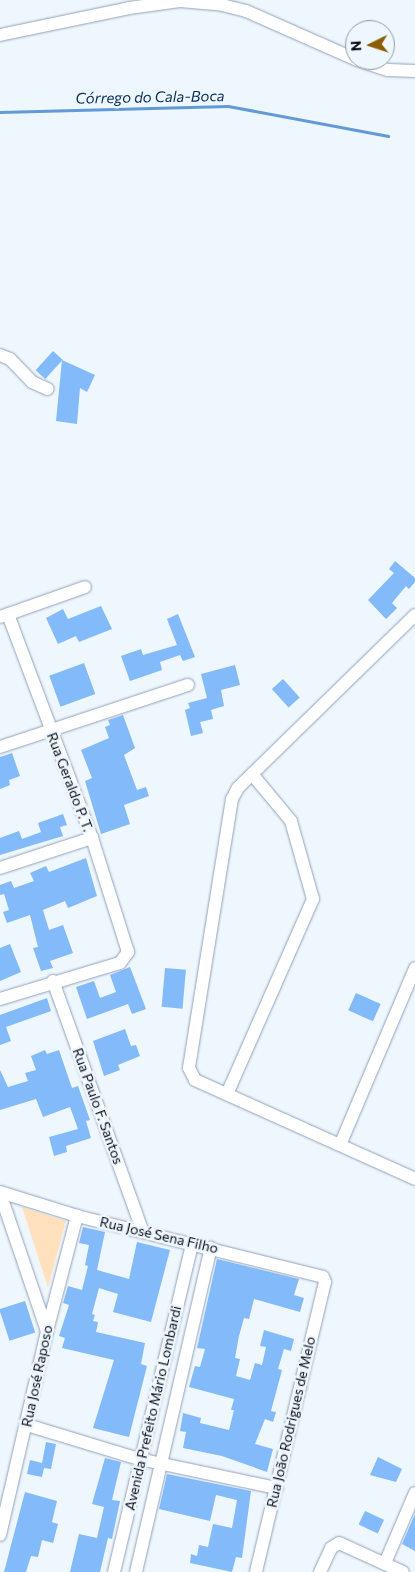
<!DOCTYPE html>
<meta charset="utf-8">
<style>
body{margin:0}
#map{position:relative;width:415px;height:1572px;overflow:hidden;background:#eef6fe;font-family:Commissioner,sans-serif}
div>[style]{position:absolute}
.green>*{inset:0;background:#ffe2bd}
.stream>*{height:3px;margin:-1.5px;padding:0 1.5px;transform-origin:1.5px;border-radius:1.5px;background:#6299d7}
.building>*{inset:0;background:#82bafa;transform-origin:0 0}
.roads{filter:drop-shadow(0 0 1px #91a2b6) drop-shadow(0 0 1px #91a2b6)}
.minor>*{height:12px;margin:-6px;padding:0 6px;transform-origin:6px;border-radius:6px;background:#fff}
span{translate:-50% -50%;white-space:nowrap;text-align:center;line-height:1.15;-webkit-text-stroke:5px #eef6fe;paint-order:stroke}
.street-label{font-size:14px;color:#0b1119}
.water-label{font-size:15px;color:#062e56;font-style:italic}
.north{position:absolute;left:345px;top:20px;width:50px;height:50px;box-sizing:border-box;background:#eef6fe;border:1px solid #939aa2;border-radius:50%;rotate:266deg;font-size:14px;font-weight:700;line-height:20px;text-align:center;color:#0b1119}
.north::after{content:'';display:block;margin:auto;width:18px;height:22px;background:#8c5d04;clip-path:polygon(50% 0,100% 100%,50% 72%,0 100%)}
</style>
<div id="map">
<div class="green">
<i style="clip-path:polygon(22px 1207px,66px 1221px,48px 1288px)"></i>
</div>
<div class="stream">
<i style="left:0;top:112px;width:228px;rotate:-1.5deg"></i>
<i style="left:228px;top:106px;width:163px;rotate:10.6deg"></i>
</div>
<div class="building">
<i style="left:53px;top:351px;width:13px;height:26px;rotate:42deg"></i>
<i style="clip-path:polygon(62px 360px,95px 375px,87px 392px,80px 388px,77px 424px,56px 421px)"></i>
<i style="clip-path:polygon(395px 561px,415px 578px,415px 582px,409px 589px,406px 586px,392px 603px,397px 608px,386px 619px,368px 600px,394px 573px,389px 569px)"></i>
<i style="clip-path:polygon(101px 606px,112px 629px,79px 642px,76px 636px,58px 644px,46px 618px,63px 609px,68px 619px)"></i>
<i style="clip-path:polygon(178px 614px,195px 657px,183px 661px,180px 655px,160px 662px,162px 670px,130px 681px,121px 656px,141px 649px,143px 655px,177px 645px,167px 619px)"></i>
<i style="left:84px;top:663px;width:33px;height:37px;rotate:70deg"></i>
<i style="clip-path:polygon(235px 665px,240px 685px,221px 690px,224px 706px,211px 710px,213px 719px,200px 722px,203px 733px,191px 736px,185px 710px,190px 708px,188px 703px,207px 698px,201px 674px)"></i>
<i style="left:283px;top:679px;width:25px;height:15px;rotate:48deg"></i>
<i style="clip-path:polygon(123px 715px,135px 748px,124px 755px,137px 790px,146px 787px,149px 796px,124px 805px,130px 824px,101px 834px,85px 781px,92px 778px,81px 750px,109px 738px,105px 727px,110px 725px,108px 720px)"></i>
<i style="clip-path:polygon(12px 753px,20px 776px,9px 780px,10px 785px,0 789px,0 757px)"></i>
<i style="clip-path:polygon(63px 814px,67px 825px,60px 827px,63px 836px,0 855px,0 838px,19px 831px,22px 839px,41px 832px,38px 823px)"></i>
<i style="clip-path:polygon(86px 858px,97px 896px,68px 908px,65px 901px,43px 910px,49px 930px,63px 925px,73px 953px,50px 961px,53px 968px,41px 971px,33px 948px,38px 947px,30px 915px,7px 923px,3px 912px,9px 910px,4px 894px,0 895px,0 885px,11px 881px,14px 888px,34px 881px,30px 873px,46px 866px,49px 872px)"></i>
<i style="clip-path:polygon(10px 944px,21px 972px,0 981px,0 948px)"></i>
<i style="clip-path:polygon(130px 967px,146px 1009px,132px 1014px,128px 1004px,87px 1019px,76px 987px,94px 981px,100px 998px,116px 992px,110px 975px)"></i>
<i style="left:165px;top:968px;width:21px;height:39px;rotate:5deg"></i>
<i style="left:356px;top:993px;width:27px;height:19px;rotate:24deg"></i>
<i style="clip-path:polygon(47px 998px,51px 1011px,6px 1027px,11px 1041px,0 1045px,0 1015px)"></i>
<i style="clip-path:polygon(125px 1029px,131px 1046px,136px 1045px,140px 1056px,118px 1065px,120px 1070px,104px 1076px,93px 1041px)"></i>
<i style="clip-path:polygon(45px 1050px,47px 1054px,59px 1050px,72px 1088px,78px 1086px,90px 1120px,86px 1121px,91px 1138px,66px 1146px,67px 1152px,54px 1156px,49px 1137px,78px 1129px,70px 1107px,43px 1117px,36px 1099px,0 1110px,0 1070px,8px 1087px,28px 1081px,25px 1073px,36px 1070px,31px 1056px)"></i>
<i style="clip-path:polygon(83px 1227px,105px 1232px,97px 1270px,129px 1279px,137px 1242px,170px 1250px,151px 1322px,113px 1312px,118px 1294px,99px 1288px,92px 1314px,95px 1315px,93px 1321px,98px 1322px,96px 1332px,145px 1343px,141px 1364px,147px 1366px,129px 1437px,93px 1428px,114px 1360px,62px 1348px,65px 1338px,59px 1336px,69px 1305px,63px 1303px,68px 1286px,82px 1290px,88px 1266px,85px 1265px,89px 1245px,79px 1243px)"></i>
<i style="clip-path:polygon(217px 1259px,299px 1279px,294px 1295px,304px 1298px,300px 1312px,254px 1299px,249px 1319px,244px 1318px,239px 1336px,235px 1358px,240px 1359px,236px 1376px,250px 1380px,255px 1363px,262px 1365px,266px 1347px,260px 1346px,264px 1330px,294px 1339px,291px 1351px,284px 1349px,278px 1369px,282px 1370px,271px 1411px,276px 1412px,273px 1422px,265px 1419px,255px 1444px,273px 1449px,267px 1472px,222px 1456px,183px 1448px,186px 1432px,180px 1431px,183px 1413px,201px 1418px,200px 1423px,229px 1430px,234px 1410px,231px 1410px,234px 1399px,189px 1387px,195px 1366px,200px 1367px,205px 1349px,197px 1348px)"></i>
<i style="left:25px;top:1301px;width:33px;height:27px;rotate:72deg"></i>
<i style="clip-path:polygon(46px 1442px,56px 1444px,51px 1469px,44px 1468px,42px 1477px,27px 1474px,30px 1460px,42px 1463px)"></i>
<i style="clip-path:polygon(378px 1457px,402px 1469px,396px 1482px,370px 1475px)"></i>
<i style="clip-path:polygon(105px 1458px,121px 1462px,112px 1500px,120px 1501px,112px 1539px,108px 1538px,100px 1572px,70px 1572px,79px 1534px,97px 1538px,104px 1507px,92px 1504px)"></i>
<i style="clip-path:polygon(167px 1474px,251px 1491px,242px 1558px,236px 1557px,232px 1572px,190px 1563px,191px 1554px,197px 1556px,199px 1545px,208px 1547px,213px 1524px,232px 1528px,237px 1500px,216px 1495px,210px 1521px,159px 1509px)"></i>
<i style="clip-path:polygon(25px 1492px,57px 1501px,52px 1522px,58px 1524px,53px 1543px,42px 1540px,38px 1557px,31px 1556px,26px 1572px,4px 1572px)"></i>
<i style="left:365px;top:1511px;width:21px;height:15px;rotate:25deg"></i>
<i style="clip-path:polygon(415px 1514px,415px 1551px,402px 1544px)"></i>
</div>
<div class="roads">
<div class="minor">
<i style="left:0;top:35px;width:132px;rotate:-11.8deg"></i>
<i style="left:129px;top:8px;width:51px;rotate:-7.8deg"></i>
<i style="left:180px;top:1px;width:38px;rotate:5deg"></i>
<i style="left:218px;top:4px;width:29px;rotate:14deg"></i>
<i style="left:246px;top:11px;width:119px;rotate:23.8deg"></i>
<i style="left:357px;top:60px;width:33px;rotate:18deg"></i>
<i style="left:388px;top:70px;width:27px;rotate:2deg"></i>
<i style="left:0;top:355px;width:11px;rotate:22deg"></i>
<i style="left:10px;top:359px;width:32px;rotate:46deg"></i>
<i style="left:32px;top:382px;width:17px;rotate:24deg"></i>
<i style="left:415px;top:615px;width:248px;rotate:135.7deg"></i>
<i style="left:238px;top:788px;width:13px;rotate:119deg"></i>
<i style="left:232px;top:799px;width:272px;rotate:99.1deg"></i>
<i style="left:189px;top:1068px;width:13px;rotate:63deg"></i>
<i style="left:195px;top:1080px;width:241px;rotate:24.2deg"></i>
<i style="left:0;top:617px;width:90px;rotate:-19.4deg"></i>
<i style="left:0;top:747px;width:198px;rotate:-18.3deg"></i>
<i style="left:0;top:868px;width:97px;rotate:-18.1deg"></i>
<i style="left:53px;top:981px;width:264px;rotate:70.3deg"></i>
<i style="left:0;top:999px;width:125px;rotate:-16.7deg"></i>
<i style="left:120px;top:963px;width:14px;rotate:-54deg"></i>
<i style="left:128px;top:952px;width:120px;rotate:-107.5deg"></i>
<i style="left:92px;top:838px;width:239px;rotate:-110.6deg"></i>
<i style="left:227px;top:1094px;width:213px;rotate:-66.2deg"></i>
<i style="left:313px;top:899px;width:81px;rotate:-105.8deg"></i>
<i style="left:291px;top:821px;width:61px;rotate:-129.7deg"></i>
<i style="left:340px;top:1145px;width:192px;rotate:-67deg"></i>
<i style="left:0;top:1192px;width:81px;rotate:17.3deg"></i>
<i style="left:77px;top:1216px;width:253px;rotate:13.9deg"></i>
<i style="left:323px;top:1277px;width:5px;rotate:68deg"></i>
<i style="left:325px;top:1282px;width:298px;rotate:103.4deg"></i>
<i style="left:0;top:1193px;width:146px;rotate:71.2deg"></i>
<i style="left:27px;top:1425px;width:117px;rotate:16.9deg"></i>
<i style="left:139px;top:1459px;width:141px;rotate:11.9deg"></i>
<i style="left:0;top:1535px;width:209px;rotate:-77deg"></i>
<i style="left:47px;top:1331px;width:119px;rotate:-75.4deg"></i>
<i style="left:385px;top:1563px;width:76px;rotate:-66.8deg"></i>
<i style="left:114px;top:1572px;width:337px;rotate:-76.6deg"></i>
<i style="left:136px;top:1572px;width:333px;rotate:-77deg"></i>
<i style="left:320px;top:1572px;width:26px;rotate:-65deg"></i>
<i style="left:331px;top:1548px;width:9px;rotate:-32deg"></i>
<i style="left:339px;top:1543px;width:70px;rotate:24.4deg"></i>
</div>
</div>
<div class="street-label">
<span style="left:70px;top:782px;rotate:69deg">Rua Geraldo P. T.</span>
<span style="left:98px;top:1106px;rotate:70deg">Rua Paulo F. Santos</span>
<span style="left:159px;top:1235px;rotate:13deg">Rua José Sena Filho</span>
<span style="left:37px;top:1376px;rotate:-78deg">Rua José Raposo</span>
<span style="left:153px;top:1408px;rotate:-77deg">Avenida Prefeito Mário Lombardi</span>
<span style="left:291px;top:1422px;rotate:-77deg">Rua João Rodrigues de Melo</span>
</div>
<div class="water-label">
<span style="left:150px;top:97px;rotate:-1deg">Córrego do Cala-Boca</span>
</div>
<div class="north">N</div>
</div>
